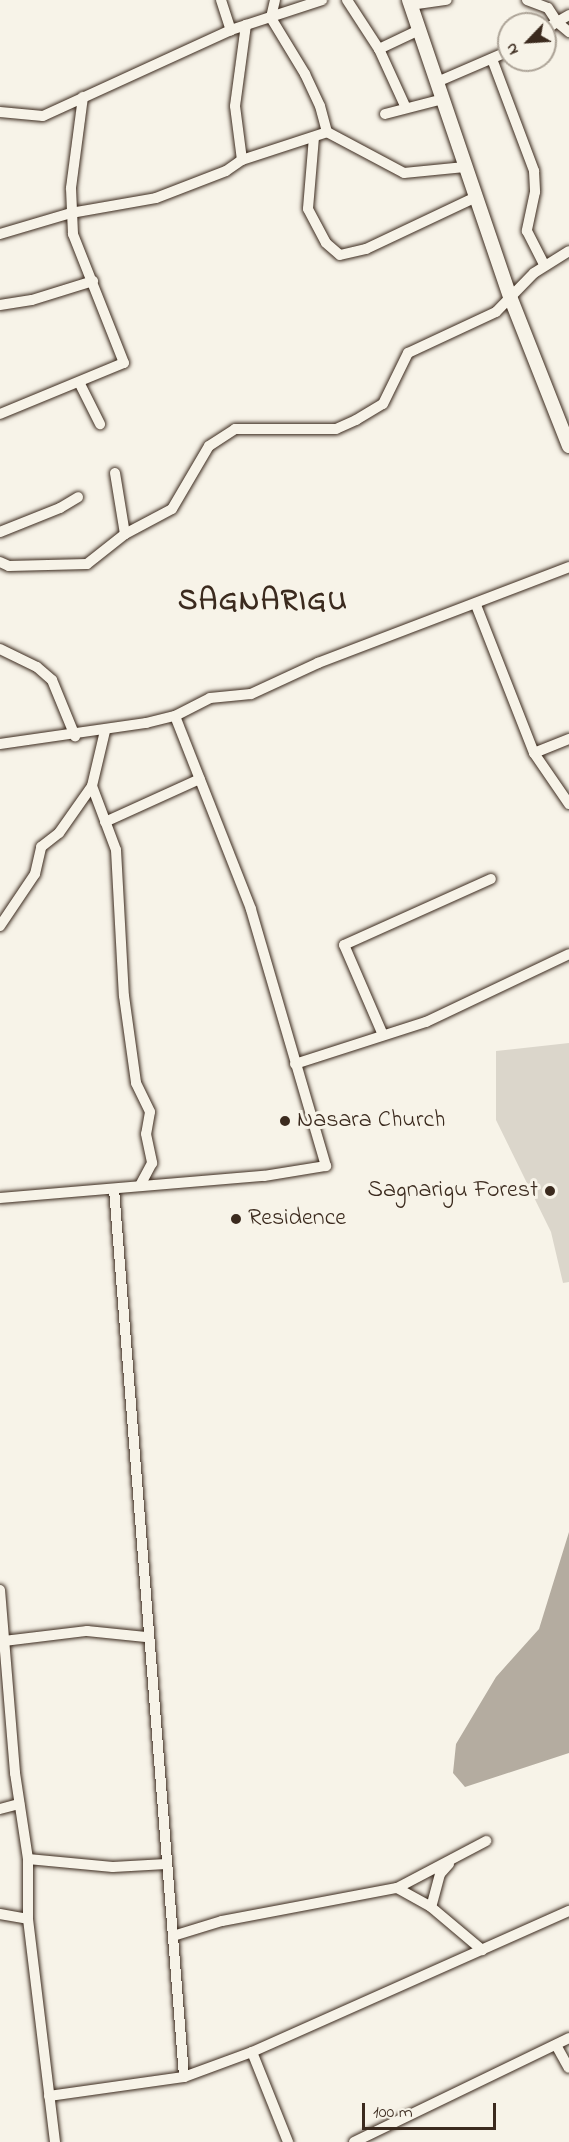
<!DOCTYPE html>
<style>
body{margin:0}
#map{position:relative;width:569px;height:2142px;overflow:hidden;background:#f7f3e8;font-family:"Indie Flower",sans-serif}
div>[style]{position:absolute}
.green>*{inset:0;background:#dbd6cb}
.water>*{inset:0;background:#b4aca0}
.roads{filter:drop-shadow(0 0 2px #3b2a1e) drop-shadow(0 0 2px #3b2a1e)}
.minor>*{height:10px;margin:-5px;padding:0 5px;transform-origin:5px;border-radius:5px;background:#f7f3e8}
.tertiary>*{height:14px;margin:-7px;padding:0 7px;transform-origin:7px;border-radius:7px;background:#f7f3e8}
.dots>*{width:16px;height:16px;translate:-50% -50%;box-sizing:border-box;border:3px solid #f7f3e8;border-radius:50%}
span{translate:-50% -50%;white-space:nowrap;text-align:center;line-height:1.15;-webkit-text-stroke:6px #f7f3e8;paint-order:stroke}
.poi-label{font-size:24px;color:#3b2a1e}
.left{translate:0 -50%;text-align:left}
.right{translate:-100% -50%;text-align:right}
.district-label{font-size:30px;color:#3b2a1e;font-weight:700;letter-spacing:1.5px}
.north{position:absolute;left:497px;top:12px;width:60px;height:60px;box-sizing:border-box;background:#f7f3e8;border:2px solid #aca397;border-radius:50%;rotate:245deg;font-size:16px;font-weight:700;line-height:24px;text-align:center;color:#3b2a1e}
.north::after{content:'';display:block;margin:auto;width:21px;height:27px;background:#3b2a1e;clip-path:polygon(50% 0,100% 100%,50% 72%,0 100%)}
.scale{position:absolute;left:362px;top:2103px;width:134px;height:27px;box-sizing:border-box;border:3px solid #3b2a1e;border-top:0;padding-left:8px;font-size:18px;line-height:21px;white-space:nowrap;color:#3b2a1e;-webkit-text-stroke:4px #f7f3e8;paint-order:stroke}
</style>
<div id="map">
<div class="green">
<i style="clip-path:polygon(569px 1043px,569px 1282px,563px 1283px,551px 1232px,496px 1120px,496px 1051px)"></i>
</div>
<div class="water">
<i style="clip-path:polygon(569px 1532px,569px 1753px,465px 1787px,453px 1773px,456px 1744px,496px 1677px,539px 1629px)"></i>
</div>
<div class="roads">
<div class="minor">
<i style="left:221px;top:0;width:32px;rotate:72deg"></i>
<i style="left:275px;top:0;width:18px;rotate:103deg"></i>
<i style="left:271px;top:18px;width:66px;rotate:58.7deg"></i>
<i style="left:305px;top:74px;width:35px;rotate:65deg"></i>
<i style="left:320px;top:106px;width:27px;rotate:75deg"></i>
<i style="left:327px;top:132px;width:87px;rotate:28deg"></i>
<i style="left:404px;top:173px;width:61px;rotate:-5.6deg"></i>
<i style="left:347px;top:0;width:59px;rotate:56.9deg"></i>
<i style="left:527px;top:0;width:22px;rotate:21deg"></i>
<i style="left:548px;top:8px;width:17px;rotate:57deg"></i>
<i style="left:557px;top:22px;width:14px;rotate:-30deg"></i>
<i style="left:410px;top:5px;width:37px;rotate:-8deg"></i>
<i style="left:545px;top:30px;width:14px;rotate:-34deg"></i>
<i style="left:557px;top:22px;width:16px;rotate:40deg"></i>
<i style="left:492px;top:59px;width:120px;rotate:69.4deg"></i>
<i style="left:534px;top:171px;width:21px;rotate:87deg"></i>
<i style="left:535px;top:192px;width:40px;rotate:102deg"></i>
<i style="left:527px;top:231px;width:38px;rotate:63deg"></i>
<i style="left:437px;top:82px;width:78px;rotate:-23.3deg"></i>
<i style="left:406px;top:108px;width:65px;rotate:-114.6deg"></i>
<i style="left:379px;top:49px;width:44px;rotate:-25.4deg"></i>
<i style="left:0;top:112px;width:43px;rotate:5.3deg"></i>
<i style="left:43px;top:116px;width:207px;rotate:-24.6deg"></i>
<i style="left:231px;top:30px;width:96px;rotate:-18.2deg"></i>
<i style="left:385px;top:114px;width:60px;rotate:-14.5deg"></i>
<i style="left:314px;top:137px;width:72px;rotate:94.8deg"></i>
<i style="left:308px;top:209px;width:38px;rotate:62deg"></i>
<i style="left:326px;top:243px;width:18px;rotate:41deg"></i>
<i style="left:340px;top:255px;width:27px;rotate:-13deg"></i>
<i style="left:366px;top:249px;width:122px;rotate:-25.3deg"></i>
<i style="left:242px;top:160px;width:54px;rotate:-97.4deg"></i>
<i style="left:235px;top:106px;width:82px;rotate:-82.3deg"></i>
<i style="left:0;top:234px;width:74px;rotate:-16.5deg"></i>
<i style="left:71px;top:213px;width:86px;rotate:-10deg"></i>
<i style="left:156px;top:198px;width:75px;rotate:-21.1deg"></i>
<i style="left:226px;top:171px;width:19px;rotate:-35deg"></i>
<i style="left:242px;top:160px;width:89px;rotate:-18.2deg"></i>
<i style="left:0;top:305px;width:32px;rotate:-9deg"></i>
<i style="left:32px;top:300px;width:64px;rotate:-17.3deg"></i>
<i style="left:80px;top:384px;width:45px;rotate:63.4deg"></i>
<i style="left:0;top:414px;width:134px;rotate:-22.4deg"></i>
<i style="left:124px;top:363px;width:139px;rotate:-111.6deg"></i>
<i style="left:73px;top:234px;width:46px;rotate:-92.5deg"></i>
<i style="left:71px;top:188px;width:92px;rotate:-82.5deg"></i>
<i style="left:115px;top:473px;width:62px;rotate:80.7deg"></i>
<i style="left:0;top:532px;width:65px;rotate:-21.8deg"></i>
<i style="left:60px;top:508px;width:21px;rotate:-31deg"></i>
<i style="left:0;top:562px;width:10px;rotate:24deg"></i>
<i style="left:9px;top:566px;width:78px;rotate:-1.5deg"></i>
<i style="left:87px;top:564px;width:48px;rotate:-38.3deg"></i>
<i style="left:125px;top:534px;width:53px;rotate:-28deg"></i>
<i style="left:172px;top:509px;width:73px;rotate:-59.6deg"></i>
<i style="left:209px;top:446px;width:31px;rotate:-33deg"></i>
<i style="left:235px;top:429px;width:101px"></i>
<i style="left:336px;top:429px;width:22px;rotate:-24deg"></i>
<i style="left:356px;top:420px;width:31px;rotate:-31deg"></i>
<i style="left:383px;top:404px;width:57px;rotate:-63.9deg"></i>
<i style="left:408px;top:353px;width:97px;rotate:-25deg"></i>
<i style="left:496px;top:312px;width:54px;rotate:-45.7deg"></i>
<i style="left:534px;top:273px;width:41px;rotate:-32.2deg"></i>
<i style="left:476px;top:605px;width:159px;rotate:68.6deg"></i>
<i style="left:534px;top:753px;width:62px;rotate:55.5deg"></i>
<i style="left:0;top:649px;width:41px;rotate:25.9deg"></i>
<i style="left:37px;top:667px;width:20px;rotate:41deg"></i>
<i style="left:52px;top:680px;width:61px;rotate:67.7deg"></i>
<i style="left:105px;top:731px;width:57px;rotate:103.3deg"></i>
<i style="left:92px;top:786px;width:68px;rotate:69.4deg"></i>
<i style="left:116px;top:850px;width:146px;rotate:86.9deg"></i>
<i style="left:124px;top:996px;width:88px;rotate:82.1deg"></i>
<i style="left:136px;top:1083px;width:32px;rotate:64deg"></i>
<i style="left:150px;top:1112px;width:22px;rotate:100deg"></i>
<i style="left:146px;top:1134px;width:30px;rotate:78deg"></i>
<i style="left:152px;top:1163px;width:26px;rotate:118deg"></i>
<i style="left:0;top:744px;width:148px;rotate:-8.2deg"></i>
<i style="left:146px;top:723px;width:30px;rotate:-14deg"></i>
<i style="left:175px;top:716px;width:39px;rotate:-27deg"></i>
<i style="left:210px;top:698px;width:41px;rotate:-5.6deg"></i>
<i style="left:251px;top:694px;width:74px;rotate:-24.8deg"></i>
<i style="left:318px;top:663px;width:269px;rotate:-20.9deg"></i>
<i style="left:534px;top:753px;width:38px;rotate:-22deg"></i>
<i style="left:105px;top:822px;width:104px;rotate:-24.4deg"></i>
<i style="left:0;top:926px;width:63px;rotate:-56.1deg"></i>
<i style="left:35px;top:874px;width:28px;rotate:-77deg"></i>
<i style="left:41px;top:847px;width:23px;rotate:-38deg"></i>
<i style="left:59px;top:833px;width:57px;rotate:-54.9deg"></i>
<i style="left:383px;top:1035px;width:98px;rotate:-113.4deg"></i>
<i style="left:344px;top:945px;width:161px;rotate:-24.2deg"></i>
<i style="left:295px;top:1064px;width:138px;rotate:-17.8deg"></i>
<i style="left:426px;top:1022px;width:158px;rotate:-25.4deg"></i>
<i style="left:114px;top:1189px;width:891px;rotate:85.49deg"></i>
<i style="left:0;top:1198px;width:265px;rotate:-4.8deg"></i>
<i style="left:264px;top:1176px;width:63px;rotate:-9.2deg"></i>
<i style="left:326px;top:1166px;width:268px;rotate:-106.3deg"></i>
<i style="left:251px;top:909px;width:207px;rotate:-111.5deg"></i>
<i style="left:0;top:1590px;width:184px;rotate:85.3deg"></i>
<i style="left:15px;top:1773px;width:87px;rotate:81.4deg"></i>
<i style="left:28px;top:1859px;width:60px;rotate:90deg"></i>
<i style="left:28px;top:1919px;width:225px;rotate:83.1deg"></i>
<i style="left:4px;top:1641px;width:84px;rotate:-6.9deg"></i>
<i style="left:87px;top:1631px;width:59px;rotate:5.8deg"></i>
<i style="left:0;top:1809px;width:20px;rotate:-15deg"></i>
<i style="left:28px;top:1859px;width:85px;rotate:5.4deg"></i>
<i style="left:113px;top:1867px;width:53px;rotate:-3.2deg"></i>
<i style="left:449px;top:1864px;width:13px;rotate:132deg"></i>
<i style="left:440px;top:1874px;width:34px;rotate:105deg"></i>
<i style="left:431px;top:1907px;width:67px;rotate:40.1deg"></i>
<i style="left:397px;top:1888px;width:39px;rotate:29deg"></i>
<i style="left:0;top:1914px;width:28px;rotate:10deg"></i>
<i style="left:173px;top:1936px;width:51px;rotate:-17deg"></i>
<i style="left:222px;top:1921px;width:178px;rotate:-10.7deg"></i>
<i style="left:397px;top:1888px;width:101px;rotate:-27.8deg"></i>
<i style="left:556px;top:2045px;width:26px;rotate:61deg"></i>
<i style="left:252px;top:2052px;width:97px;rotate:68.2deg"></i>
<i style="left:49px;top:2096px;width:136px;rotate:-8deg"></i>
<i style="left:184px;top:2077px;width:72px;rotate:-20.2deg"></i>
<i style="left:252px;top:2052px;width:347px;rotate:-24deg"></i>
<i style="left:354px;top:2142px;width:239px;rotate:-25.8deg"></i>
</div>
<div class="tertiary">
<i style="left:409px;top:0;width:316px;rotate:71.2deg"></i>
<i style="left:511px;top:299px;width:158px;rotate:68.5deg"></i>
</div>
</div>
<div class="dots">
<i style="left:285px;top:1121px;background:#3b2a1e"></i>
<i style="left:550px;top:1191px;background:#3b2a1e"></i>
<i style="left:236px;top:1219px;background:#3b2a1e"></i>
</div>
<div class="poi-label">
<span class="left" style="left:297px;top:1121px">Nasara Church</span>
<span class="right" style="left:538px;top:1191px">Sagnarigu Forest</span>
<span class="left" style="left:248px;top:1219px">Residence</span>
</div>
<div class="district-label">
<span style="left:263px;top:602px">SAGNARIGU</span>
</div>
<div class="north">N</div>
<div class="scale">100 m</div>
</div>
